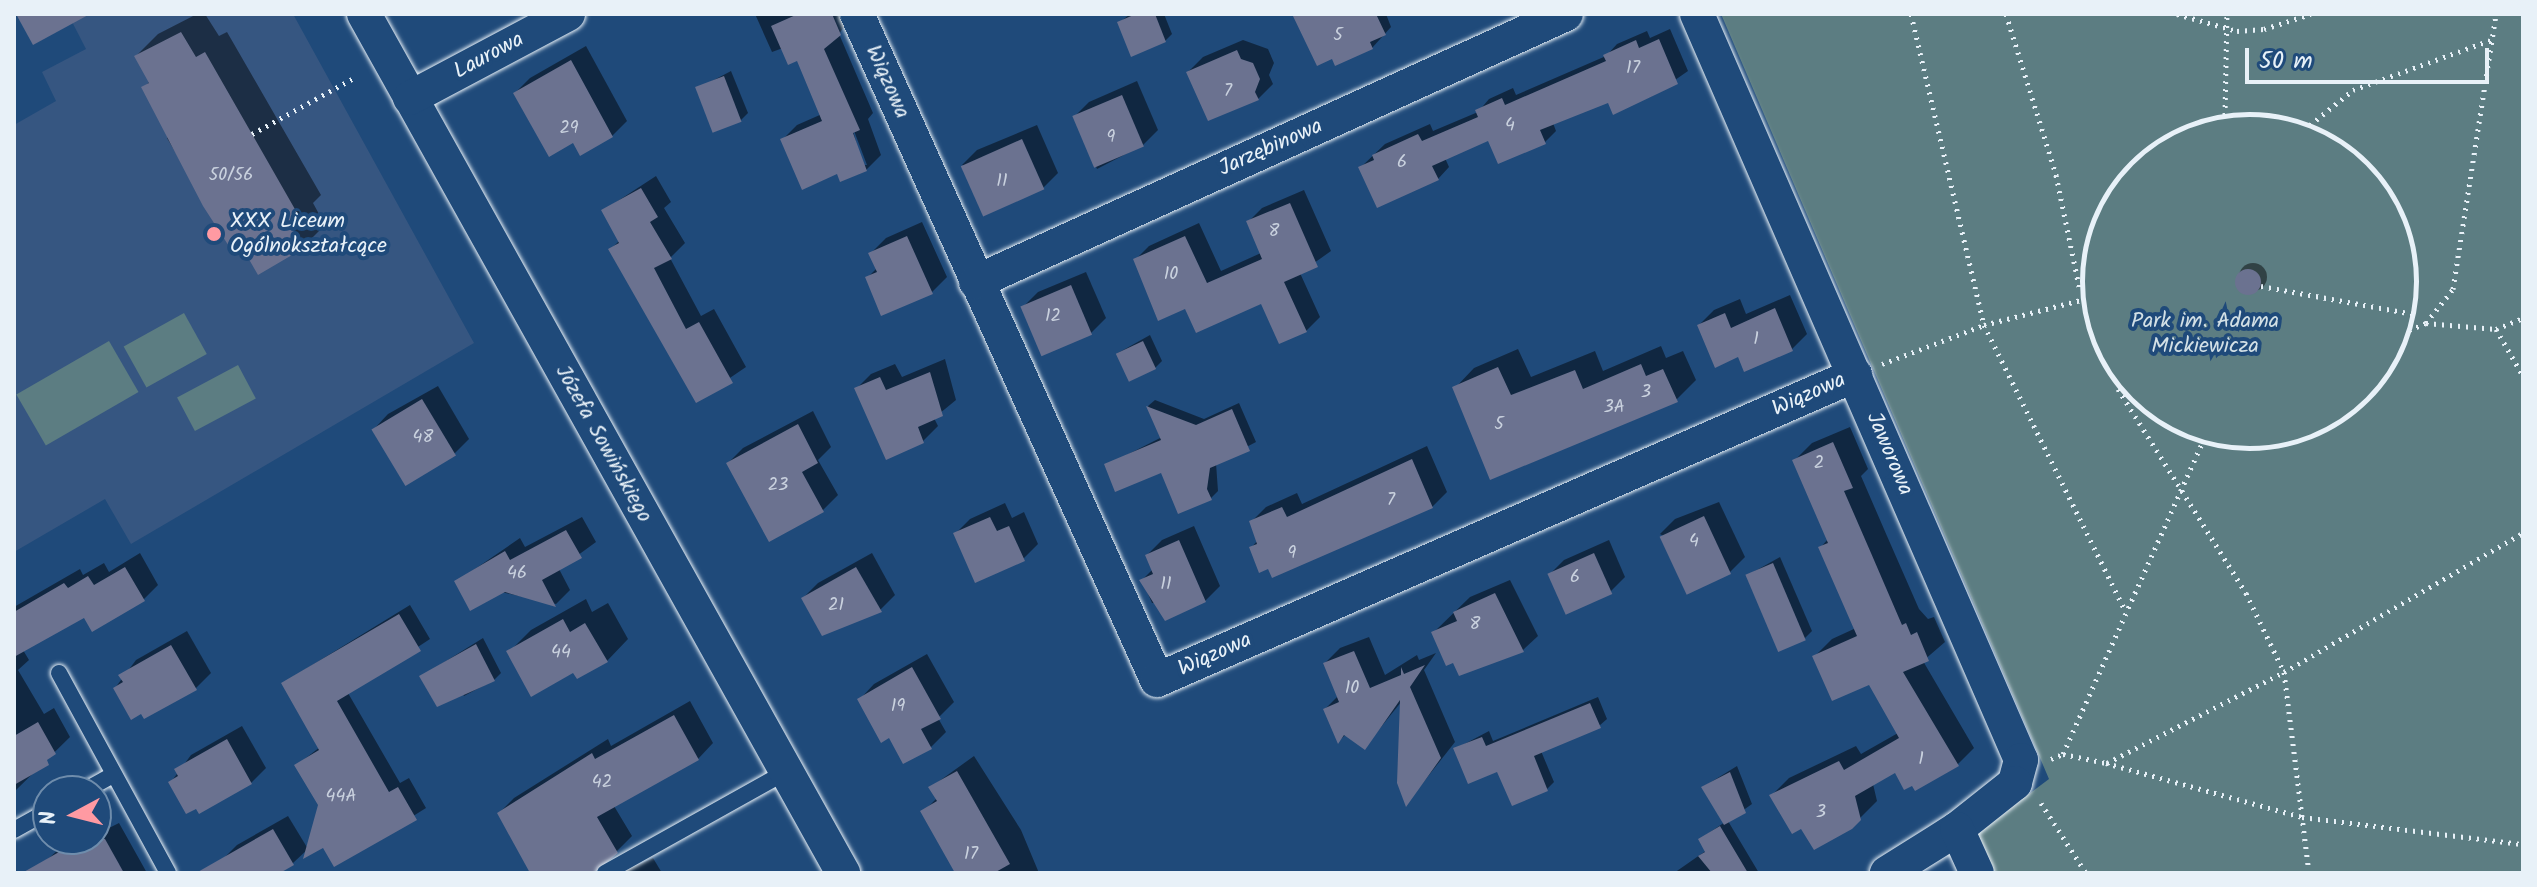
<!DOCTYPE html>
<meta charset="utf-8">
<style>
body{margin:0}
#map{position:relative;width:2537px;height:887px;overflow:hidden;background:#1f4a7a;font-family:Kalam,sans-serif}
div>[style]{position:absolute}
.built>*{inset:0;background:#365681}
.green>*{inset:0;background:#5c7d82;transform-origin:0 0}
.shadow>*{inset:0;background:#0007}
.round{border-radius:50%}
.building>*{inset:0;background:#6b7290;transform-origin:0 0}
.path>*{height:5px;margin-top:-2.5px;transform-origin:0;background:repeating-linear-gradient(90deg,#e8f1f8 0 2px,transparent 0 8px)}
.path>.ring{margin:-2.5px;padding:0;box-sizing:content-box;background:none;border:5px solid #e8f1f8;border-radius:50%}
.roads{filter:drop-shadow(0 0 2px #e8f1f8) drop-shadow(0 0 2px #e8f1f8)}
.lane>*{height:16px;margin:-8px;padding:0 8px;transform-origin:8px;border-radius:8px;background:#1f4a7a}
.street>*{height:34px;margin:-17px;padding:0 17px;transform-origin:17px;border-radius:17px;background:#1f4a7a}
.dots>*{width:22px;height:22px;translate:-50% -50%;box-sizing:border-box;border:4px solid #1f4a7a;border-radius:50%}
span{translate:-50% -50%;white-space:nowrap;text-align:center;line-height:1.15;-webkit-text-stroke:8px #1f4a7a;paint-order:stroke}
.number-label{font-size:18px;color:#c9d1de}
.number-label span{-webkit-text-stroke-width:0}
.street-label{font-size:22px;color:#e8f1f8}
.poi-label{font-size:22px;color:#e8f1f8}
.left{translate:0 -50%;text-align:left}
.park-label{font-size:22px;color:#d3e0e6}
.frame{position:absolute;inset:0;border:16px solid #e8f1f8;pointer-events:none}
.north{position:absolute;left:32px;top:775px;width:80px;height:80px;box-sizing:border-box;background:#1f4a7a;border:2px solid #6f8dac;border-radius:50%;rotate:263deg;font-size:22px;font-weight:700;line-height:32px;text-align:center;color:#e8f1f8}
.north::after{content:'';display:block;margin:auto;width:28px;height:36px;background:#ff9aa2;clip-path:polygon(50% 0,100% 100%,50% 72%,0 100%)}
.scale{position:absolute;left:2245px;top:48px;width:244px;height:36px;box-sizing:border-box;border:4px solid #e8f1f8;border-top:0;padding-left:10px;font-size:24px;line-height:28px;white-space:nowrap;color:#e8f1f8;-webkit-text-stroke:6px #1f4a7a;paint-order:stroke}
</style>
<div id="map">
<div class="built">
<i style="clip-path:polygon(68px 14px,293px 14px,474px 343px,131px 544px,105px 499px,14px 552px,14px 125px,56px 101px,42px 72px,86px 49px)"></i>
</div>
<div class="green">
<i style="clip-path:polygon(1721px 14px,2523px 14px,2523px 873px,1988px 873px,1971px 837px,2049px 779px)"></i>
<i style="left:184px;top:313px;width:47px;height:69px;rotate:61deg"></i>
<i style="left:109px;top:341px;width:59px;height:107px;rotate:60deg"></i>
<i style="left:238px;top:365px;width:38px;height:69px;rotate:62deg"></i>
</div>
<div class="shadow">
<i style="clip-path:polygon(197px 14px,205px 14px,219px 36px,227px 32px,321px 195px,313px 203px,325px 225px,303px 247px,244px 246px,234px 251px,167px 138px,170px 135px,144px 88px,150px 81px,136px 56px,158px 34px)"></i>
<i style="clip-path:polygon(evenodd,755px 14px,853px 14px,839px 34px,873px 113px,868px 119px,881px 155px,866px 170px,838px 171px,782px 140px,797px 125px,822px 114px,798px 58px,783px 48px,772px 52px,755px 14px,851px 123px,867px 165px,862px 165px,851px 123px)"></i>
<i style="clip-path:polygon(1130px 14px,1164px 14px,1172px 34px,1165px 41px,1119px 23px)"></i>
<i style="clip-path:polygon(1302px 14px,1386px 14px,1391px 27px,1372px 48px)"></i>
<i style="clip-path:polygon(1670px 29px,1688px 71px,1652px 96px,1614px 112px,1609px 100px,1553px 123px,1556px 131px,1545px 142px,1489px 138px,1445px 158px,1449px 167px,1438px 179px,1360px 168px,1385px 144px,1430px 124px,1433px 131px,1478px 112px,1489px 99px,1513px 88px,1516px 95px,1606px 56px,1617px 44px,1647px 31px,1650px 38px)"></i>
<i style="clip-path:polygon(1243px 40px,1268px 49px,1274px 63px,1269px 75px,1273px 84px,1258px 99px,1188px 72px,1203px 57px)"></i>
<i style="clip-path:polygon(586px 46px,627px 121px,612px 136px,574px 140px,515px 93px,530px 78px)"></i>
<i style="clip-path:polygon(731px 71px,748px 113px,741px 120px,697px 89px)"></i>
<i style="clip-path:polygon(1137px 81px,1158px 130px,1143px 145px,1097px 169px,1074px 117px,1089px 102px)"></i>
<i style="clip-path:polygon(1037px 125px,1058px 173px,1043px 188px,962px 165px,977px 150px)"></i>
<i style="clip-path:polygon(656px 176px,671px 202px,664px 208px,685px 243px,670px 258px,701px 316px,714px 309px,746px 367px,696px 401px,611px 249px,620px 240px,604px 210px)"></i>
<i style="clip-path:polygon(1304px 190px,1331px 251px,1300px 273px,1320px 317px,1306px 331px,1262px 302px,1186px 307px,1135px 260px,1149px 246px,1199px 223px,1221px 271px,1261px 253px,1248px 222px,1262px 208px)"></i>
<i style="clip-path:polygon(922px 222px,947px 277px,932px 292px,867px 278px,877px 268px,871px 253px,886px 238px)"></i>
<i class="round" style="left:2239px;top:263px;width:28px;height:28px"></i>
<i style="clip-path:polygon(1086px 272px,1106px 318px,1091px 333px,1023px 307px,1038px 292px)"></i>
<i style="clip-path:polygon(1790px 295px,1807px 334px,1792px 349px,1739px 355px,1699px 325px,1714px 310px,1740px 299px,1746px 314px)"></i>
<i style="clip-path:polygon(1150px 335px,1162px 361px,1155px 368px,1118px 353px)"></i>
<i style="clip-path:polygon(1661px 346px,1666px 358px,1683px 351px,1696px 380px,1676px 400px,1491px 477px,1455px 388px,1474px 368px,1518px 349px,1531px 377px,1595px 351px,1603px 371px)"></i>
<i style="clip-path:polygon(945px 359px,956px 400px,934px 418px,938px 426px,923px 441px,887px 457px,856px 389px,871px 374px,895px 364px,902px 377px)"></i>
<i style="clip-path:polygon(438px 386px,469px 439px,454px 454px,374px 429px,388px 414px)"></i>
<i style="clip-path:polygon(1155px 400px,1204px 419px,1239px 403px,1256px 442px,1216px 463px,1218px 491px,1211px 498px,1162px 470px,1107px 465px,1162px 437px,1148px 406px)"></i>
<i style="clip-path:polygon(813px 411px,831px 447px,818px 460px,838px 495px,823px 510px,770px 539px,728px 463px,743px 448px)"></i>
<i style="clip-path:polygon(1850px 427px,1868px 469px,1861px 476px,1887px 536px,1919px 609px,1928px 619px,1934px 617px,1945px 642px,1923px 661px,1974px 748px,1958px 764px,1895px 770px,1873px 784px,1877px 801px,1860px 818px,1802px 826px,1772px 795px,1789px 778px,1856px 746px,1861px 754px,1898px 733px,1870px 682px,1815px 656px,1832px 639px,1856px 628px,1821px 547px,1828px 539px,1795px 460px,1812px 443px)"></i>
<i style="clip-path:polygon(1427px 446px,1447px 492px,1432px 507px,1269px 567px,1251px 548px,1258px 540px,1251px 522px,1266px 507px,1297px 493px,1302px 504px)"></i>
<i style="clip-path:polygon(1719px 502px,1745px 557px,1730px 572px,1660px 534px,1675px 519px)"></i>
<i style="clip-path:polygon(1005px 503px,1012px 518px,1024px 512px,1038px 544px,1023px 559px,955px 534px,970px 519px)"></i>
<i style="clip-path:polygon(582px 517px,596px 542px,559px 569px,570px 590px,556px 604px,456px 582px,520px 538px,525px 547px)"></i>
<i style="clip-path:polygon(1194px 526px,1220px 586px,1205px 601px,1152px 603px,1142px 580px,1153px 569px,1147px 555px,1162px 540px)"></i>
<i style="clip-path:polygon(1609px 540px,1625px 577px,1610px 592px,1549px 575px,1564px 560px)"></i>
<i style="clip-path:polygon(140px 553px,158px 585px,143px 600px,85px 615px,23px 650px,29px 660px,18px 670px,44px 714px,54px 708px,70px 737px,14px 792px,14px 607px,80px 569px,83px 575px,104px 563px,109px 572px)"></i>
<i style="clip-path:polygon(872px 553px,895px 595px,880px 610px,803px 598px,818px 583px)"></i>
<i style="clip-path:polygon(1780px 557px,1812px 631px,1804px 639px,1748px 575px)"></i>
<i style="clip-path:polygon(1510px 580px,1538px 636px,1523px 650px,1433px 633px,1470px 597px)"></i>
<i style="clip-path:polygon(586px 599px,592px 612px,608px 603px,628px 639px,607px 661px,574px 670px,509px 652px,531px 630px)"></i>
<i style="clip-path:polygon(410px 605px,430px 639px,348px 693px,400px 783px,409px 778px,426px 808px,335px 865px,320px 805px,297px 765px,320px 747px,283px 683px)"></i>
<i style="clip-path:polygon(187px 631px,211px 673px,196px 688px,115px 688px,136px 660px)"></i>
<i style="clip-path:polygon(1369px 637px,1385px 675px,1417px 655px,1419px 660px,1436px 653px,1424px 670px,1455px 742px,1407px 803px,1402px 701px,1364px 748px,1346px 734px,1339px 741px,1325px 709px,1339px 695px,1325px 663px,1340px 648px)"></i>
<i style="clip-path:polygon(483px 638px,501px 673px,494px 680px,464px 696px,461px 690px,422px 676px)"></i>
<i style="clip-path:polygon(927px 654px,954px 702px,938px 718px,946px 732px,931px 747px,889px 735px,860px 699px,874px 684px)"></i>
<i style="clip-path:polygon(1598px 697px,1607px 719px,1599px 726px,1541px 751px,1554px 782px,1547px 789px,1455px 749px,1489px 731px,1493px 741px)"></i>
<i style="clip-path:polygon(690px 701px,713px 743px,698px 759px,614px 806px,632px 836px,617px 851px,533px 873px,499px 813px,514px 798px,608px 739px,611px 746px)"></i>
<i style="clip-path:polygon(242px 726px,266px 768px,251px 783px,171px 782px,191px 755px)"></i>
<i style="clip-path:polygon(974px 756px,1021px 830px,1039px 873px,958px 873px,923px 812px,937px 798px,931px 787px)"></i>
<i style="clip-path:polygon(1737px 766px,1752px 804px,1728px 821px,1759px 873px,1674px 873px,1707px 850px,1700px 839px,1725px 822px,1703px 787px)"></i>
<i style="clip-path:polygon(288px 816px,308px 849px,293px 863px,280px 873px,228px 873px,222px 860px,237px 845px)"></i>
<i style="clip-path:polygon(105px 821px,109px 828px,119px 823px,147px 873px,53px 873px,46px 861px,61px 847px,74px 839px,96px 839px,96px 826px)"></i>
<i style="clip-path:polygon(653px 858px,662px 873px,620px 873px)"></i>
</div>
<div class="building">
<i style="clip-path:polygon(16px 14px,90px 14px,33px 45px)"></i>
<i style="clip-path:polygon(798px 14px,832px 14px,841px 35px,824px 49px,860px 130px,853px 133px,867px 171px,840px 182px,837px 174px,802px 190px,780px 139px,822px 121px,797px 61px,788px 65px,771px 26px)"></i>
<i style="clip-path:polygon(1136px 14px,1155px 14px,1166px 42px,1131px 57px,1117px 22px)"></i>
<i style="clip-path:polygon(1292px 14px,1376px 14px,1386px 35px,1370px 42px,1373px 49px,1335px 66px,1332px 59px,1317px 66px)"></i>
<i style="clip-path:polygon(181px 32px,196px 57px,205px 52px,300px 218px,290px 224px,304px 248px,258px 275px,243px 249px,234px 254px,203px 206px,141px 87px,149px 83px,134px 56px)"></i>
<i style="clip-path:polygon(1659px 39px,1678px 84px,1613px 115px,1608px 103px,1540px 130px,1546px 144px,1498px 164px,1488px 141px,1432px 166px,1439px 180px,1377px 208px,1358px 167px,1374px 160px,1372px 155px,1418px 134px,1422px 141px,1478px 117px,1475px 110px,1502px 98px,1505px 105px,1606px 61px,1603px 55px,1636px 40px,1639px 48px)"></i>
<i style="clip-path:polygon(1237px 50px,1241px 59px,1253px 63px,1260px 79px,1255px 92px,1259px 100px,1208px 121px,1186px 72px)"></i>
<i style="clip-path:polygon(571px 60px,613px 137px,580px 156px,573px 143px,549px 157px,513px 93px)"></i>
<i style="left:724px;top:76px;width:49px;height:31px;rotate:69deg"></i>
<i style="left:1122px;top:95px;width:56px;height:54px;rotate:67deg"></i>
<i style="left:1022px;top:139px;width:55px;height:67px;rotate:66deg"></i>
<i style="clip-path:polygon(641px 188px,658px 217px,650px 222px,672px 259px,654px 268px,686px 329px,699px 322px,733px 383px,696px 403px,608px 249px,619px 243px,601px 210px)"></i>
<i style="clip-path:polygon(1290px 203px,1318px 267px,1284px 282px,1307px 332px,1279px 344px,1261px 304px,1196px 333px,1185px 309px,1158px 321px,1133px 259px,1185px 236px,1207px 283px,1262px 259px,1246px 221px)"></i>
<i style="clip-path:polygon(907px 236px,933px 294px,881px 316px,865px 277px,877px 272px,868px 253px)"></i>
<i class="round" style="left:2235px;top:269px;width:26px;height:26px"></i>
<i style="left:1071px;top:285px;width:54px;height:55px;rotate:67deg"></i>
<i style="clip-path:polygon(1775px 308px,1793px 351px,1744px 372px,1738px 357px,1715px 368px,1697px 325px,1725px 313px,1731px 328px)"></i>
<i style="left:1143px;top:341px;width:31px;height:30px;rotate:65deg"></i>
<i style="clip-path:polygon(1641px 364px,1646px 376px,1663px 369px,1678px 402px,1490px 480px,1452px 387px,1498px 367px,1511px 395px,1575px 370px,1583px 389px)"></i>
<i style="clip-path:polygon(930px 372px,943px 416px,918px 427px,924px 443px,886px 460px,854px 388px,880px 377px,886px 390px)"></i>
<i style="left:422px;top:399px;width:66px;height:59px;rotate:59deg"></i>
<i style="clip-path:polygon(1146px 406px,1196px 425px,1232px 409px,1250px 451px,1210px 468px,1207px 489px,1212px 500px,1178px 514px,1161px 473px,1115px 492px,1104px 464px,1161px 440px)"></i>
<i style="clip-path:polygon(798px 424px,818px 463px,802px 472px,824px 512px,769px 542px,726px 463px)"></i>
<i style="clip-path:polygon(1833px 442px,1853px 488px,1844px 491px,1871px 553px,1902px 625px,1906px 623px,1911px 635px,1917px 632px,1929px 661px,1903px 672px,1959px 766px,1915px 791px,1912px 786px,1904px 790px,1895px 773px,1855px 796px,1861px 820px,1852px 829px,1814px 850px,1801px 829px,1792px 834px,1769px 795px,1839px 761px,1844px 770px,1899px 738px,1869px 685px,1832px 701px,1812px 656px,1857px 636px,1818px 547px,1828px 543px,1792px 460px)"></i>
<i style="clip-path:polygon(1412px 459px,1433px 508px,1272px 578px,1268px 569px,1259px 573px,1249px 547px,1257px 544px,1249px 521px,1282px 507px,1287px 517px)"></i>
<i style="left:1704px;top:516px;width:64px;height:49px;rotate:65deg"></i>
<i style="clip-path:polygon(990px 517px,997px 531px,1009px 526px,1025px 561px,975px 583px,953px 533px)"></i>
<i style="clip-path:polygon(566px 530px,582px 558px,542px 580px,556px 607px,505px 592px,470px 611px,454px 581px,505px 551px,510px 560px)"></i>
<i style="clip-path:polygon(1179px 540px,1206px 602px,1165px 621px,1139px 580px,1153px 574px,1145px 555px)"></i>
<i style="left:1594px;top:553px;width:45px;height:51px;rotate:66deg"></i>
<i style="left:1773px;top:563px;width:84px;height:30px;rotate:67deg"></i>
<i style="clip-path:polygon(125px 567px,145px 601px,92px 632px,84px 618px,14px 657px,14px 612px,64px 583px,68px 588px,88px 576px,94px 585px)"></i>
<i style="clip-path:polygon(856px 567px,882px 612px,822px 636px,801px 598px)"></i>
<i style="clip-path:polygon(1495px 593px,1524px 652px,1459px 676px,1453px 663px,1446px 666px,1431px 632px,1457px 621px,1453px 612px)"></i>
<i style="clip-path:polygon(399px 614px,421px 651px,337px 701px,389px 792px,398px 787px,417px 820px,334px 867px,323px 848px,303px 859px,318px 805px,294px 765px,319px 750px,281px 683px)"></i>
<i style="clip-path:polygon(563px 619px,570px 632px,585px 623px,608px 662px,577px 679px,573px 673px,531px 697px,506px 651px)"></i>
<i style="clip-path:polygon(476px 644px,495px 681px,437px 707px,419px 676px)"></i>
<i style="clip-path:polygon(171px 645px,197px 690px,144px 719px,141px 714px,131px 720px,113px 688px,123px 682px,118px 675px)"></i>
<i style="clip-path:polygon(1354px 651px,1370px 688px,1401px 675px,1401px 667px,1404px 674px,1425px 665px,1410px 687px,1441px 758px,1406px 807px,1397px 783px,1400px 700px,1365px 750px,1344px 735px,1338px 744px,1323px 709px,1339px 702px,1323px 663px)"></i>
<i style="clip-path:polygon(912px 667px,941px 719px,921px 729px,932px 749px,903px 764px,889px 738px,881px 743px,857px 699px)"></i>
<i style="clip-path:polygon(1590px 703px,1601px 728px,1534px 756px,1548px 791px,1512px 806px,1497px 772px,1468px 784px,1453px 748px,1482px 737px,1486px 746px)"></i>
<i style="clip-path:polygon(674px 715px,699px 760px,597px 817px,618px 853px,594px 873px,530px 873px,497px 813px,592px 753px,595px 759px)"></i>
<i style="clip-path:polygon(38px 722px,56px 754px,47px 760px,49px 765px,14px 785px,14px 736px)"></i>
<i style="clip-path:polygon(227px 739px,252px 784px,199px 814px,196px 809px,186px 814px,168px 782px,178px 776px,174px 769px)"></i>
<i style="clip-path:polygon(957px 771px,1010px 864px,994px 873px,955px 873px,920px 811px,937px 801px,928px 787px)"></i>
<i style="clip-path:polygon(1730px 772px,1746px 813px,1724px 825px,1701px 787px)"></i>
<i style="clip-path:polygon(1720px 826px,1748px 873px,1712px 873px,1698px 856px,1705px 852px,1698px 839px)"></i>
<i style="clip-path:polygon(273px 829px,294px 865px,280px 873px,196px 873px)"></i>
<i style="clip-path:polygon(82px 839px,105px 839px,124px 873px,22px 873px)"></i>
</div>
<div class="path">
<i style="left:1911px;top:14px;width:319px;rotate:76.8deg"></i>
<i style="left:1984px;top:325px;width:320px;rotate:63.7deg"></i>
<i style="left:2006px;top:14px;width:169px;rotate:72.7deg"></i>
<i style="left:2056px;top:175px;width:118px;rotate:78.3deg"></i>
<i style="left:2177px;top:14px;width:62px;rotate:15.8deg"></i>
<i style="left:2237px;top:31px;width:27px;rotate:-4deg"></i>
<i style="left:2264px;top:29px;width:49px;rotate:-17.7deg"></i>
<i class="ring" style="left:2082px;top:114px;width:329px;height:329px"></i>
<i style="left:2225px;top:115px;width:101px;rotate:-88.9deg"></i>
<i style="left:2310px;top:125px;width:55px;rotate:-39.1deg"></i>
<i style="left:2353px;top:90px;width:147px;rotate:-19.9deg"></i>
<i style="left:252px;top:134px;width:116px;rotate:-28.8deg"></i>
<i style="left:2261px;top:286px;width:155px;rotate:10.4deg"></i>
<i style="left:2426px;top:323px;width:43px;rotate:-51.5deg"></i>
<i style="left:2453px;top:289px;width:278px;rotate:-81.1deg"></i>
<i style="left:2496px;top:329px;width:29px;rotate:-22deg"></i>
<i style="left:2409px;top:330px;width:18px;rotate:-22deg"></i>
<i style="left:2426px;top:323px;width:70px;rotate:4.9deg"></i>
<i style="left:2496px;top:329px;width:54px;rotate:60.1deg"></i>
<i style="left:1882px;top:364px;width:109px;rotate:-20.9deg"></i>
<i style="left:1984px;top:325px;width:100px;rotate:-14.5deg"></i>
<i style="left:2118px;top:389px;width:241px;rotate:57.9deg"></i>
<i style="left:2246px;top:593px;width:88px;rotate:64.3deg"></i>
<i style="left:2284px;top:672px;width:203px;rotate:82.9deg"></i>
<i style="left:2063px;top:754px;width:341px;rotate:-65.9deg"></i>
<i style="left:2051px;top:759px;width:13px;rotate:-23deg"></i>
<i style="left:2063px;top:754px;width:44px;rotate:11.8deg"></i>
<i style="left:2106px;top:763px;width:203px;rotate:15.4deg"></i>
<i style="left:2302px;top:817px;width:223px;rotate:7deg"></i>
<i style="left:2107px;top:763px;width:199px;rotate:-27.2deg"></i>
<i style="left:2284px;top:672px;width:276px;rotate:-30.2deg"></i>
<i style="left:2041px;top:803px;width:83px;rotate:57.3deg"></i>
</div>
<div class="roads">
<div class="lane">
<i style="left:59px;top:673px;width:228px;rotate:61.4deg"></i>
<i style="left:84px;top:791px;width:33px;rotate:-29deg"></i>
<i style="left:14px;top:830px;width:39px;rotate:-29deg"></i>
<i style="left:605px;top:873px;width:207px;rotate:-29.2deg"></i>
</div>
<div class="street">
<i style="left:364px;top:14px;width:984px;rotate:60.85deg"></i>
<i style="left:857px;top:14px;width:730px;rotate:65.75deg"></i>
<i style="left:1157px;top:680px;width:762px;rotate:-23.6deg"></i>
<i style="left:1697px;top:14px;width:813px;rotate:66.52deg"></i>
<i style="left:2021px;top:760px;width:24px;rotate:105deg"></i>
<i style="left:2015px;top:783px;width:74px;rotate:141.6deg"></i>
<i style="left:1957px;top:829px;width:83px;rotate:147.8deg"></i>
<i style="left:410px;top:98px;width:179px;rotate:-28deg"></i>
<i style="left:976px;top:282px;width:648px;rotate:-24.43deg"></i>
<i style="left:1957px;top:829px;width:48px;rotate:65.6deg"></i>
</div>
</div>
<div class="dots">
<i style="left:214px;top:234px;background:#ff9aa2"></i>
</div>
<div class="number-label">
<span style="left:1338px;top:36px">5</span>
<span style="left:1633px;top:69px">17</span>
<span style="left:1228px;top:92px">7</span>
<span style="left:1510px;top:126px">4</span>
<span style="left:569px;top:129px">29</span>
<span style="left:1111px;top:138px">9</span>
<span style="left:1402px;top:163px">6</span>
<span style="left:231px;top:176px">50/56</span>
<span style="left:1002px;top:182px">11</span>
<span style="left:1274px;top:232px">8</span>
<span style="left:1171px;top:275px">10</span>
<span style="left:1053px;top:317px">12</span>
<span style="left:1756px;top:340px">1</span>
<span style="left:1646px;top:393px">3</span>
<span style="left:1614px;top:408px">3A</span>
<span style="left:1499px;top:425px">5</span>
<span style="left:423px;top:438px">48</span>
<span style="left:1819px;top:464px">2</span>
<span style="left:778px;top:486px">23</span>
<span style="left:1391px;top:501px">7</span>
<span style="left:1694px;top:542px">4</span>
<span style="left:1292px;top:554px">9</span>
<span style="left:517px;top:574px">46</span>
<span style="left:1575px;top:578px">6</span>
<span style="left:1166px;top:585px">11</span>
<span style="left:836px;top:606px">21</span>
<span style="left:1475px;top:625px">8</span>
<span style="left:561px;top:653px">44</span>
<span style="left:1352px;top:689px">10</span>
<span style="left:898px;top:707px">19</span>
<span style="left:1921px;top:760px">1</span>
<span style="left:602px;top:783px">42</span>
<span style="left:341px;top:797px">44A</span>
<span style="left:1821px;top:813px">3</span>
<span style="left:971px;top:855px">17</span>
</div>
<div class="street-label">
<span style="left:489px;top:56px;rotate:-28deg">Laurowa</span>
<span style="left:887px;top:82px;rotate:66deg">Wiązowa</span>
<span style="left:1271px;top:148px;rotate:-24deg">Jarzębinowa</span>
<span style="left:1809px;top:395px;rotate:-24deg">Wiązowa</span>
<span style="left:603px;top:444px;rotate:61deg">Józefa Sowińskiego</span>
<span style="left:1889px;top:454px;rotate:67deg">Jaworowa</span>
<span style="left:1215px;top:655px;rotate:-24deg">Wiązowa</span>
</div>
<div class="poi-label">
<span class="left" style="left:230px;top:234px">XXX Liceum<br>Ogólnokształcące</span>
</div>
<div class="park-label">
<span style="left:2205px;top:334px">Park im. Adama<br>Mickiewicza</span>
</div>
<div class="frame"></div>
<div class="north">N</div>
<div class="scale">50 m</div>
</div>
